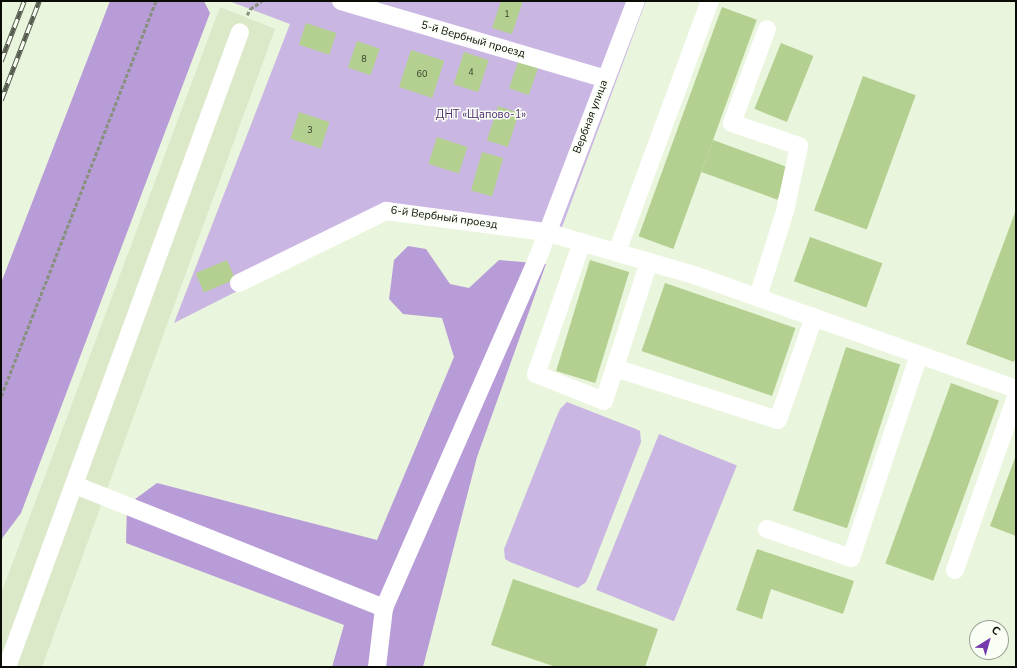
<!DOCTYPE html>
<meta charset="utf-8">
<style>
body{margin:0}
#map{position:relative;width:1017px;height:668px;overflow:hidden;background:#e9f5dc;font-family:"Nunito Sans",sans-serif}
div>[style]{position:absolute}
.built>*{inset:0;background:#dbe9c9}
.green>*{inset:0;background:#cab6e3;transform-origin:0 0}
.forest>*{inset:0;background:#b79cd8}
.building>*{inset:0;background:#b4d090;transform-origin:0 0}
.path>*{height:2.5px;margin-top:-1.25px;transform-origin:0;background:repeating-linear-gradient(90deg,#88907e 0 4px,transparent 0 6px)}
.minor>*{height:18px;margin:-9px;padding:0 9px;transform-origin:9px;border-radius:9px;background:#fff}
.rail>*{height:4.5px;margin-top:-2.25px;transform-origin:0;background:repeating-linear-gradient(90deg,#fafff5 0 9px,#555b4e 0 18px);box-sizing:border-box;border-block:1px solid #555b4e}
span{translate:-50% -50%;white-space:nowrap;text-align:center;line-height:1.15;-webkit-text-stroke:3px #fafff5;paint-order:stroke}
.number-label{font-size:9px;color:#343e28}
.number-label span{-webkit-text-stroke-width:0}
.street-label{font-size:11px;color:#0a0d06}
.park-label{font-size:11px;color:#4d2970}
.frame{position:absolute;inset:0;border:2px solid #0a0d06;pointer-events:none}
.north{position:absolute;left:969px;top:620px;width:40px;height:40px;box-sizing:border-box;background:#fafff5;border:1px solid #9a9e95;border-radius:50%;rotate:37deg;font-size:11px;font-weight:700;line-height:16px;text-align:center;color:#0a0d06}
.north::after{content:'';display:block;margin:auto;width:14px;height:18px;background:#7739ae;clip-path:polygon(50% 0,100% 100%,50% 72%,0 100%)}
</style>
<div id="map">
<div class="built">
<i style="clip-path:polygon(220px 7px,275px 29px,42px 667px,1px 667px,1px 594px)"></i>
</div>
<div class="green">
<i style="clip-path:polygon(229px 1px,646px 1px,562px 227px,540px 223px,381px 218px,174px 323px,290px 24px)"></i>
<i style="clip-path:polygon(567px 402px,636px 429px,640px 431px,641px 442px,590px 573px,586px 582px,578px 588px,510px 562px,505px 559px,504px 549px,556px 418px,560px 409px)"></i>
<i style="left:659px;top:434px;width:84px;height:168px;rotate:22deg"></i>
</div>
<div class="forest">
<i style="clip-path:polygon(110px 1px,204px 1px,210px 13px,21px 513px,3px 537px,1px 542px,1px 283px)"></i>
<i style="clip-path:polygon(408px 246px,426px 249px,450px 284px,469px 288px,499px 260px,546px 264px,477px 457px,423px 667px,332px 667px,344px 625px,126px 543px,127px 505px,157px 483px,377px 540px,454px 357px,442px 318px,403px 314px,389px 299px,394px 260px)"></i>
</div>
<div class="building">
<i style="clip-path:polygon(501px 1px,523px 1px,512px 34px,492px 28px)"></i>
<i style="left:722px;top:7px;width:37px;height:244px;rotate:20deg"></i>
<i style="left:306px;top:23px;width:32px;height:23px;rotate:18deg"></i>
<i style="left:357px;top:41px;width:24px;height:28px;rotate:19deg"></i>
<i style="left:781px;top:43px;width:35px;height:71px;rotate:22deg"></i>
<i style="left:411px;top:50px;width:35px;height:39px;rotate:18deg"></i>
<i style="left:464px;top:52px;width:26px;height:34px;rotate:18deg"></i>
<i style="left:520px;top:56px;width:21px;height:34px;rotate:19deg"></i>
<i style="left:863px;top:76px;width:56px;height:143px;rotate:20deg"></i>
<i style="left:498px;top:106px;width:22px;height:36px;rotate:18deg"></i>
<i style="left:299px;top:112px;width:32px;height:28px;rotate:18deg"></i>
<i style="left:437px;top:137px;width:32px;height:28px;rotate:18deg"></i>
<i style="left:713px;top:140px;width:81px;height:34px;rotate:20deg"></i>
<i style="left:482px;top:152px;width:22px;height:40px;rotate:16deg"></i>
<i style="clip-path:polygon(1016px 210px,1016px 356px,1014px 362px,966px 344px)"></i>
<i style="left:810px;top:237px;width:77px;height:47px;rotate:20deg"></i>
<i style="left:227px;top:260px;width:21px;height:34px;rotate:67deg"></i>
<i style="left:590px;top:260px;width:41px;height:116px;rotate:17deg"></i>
<i style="left:665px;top:283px;width:138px;height:72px;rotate:19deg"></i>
<i style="left:846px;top:347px;width:57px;height:172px;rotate:18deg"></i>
<i style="left:951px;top:383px;width:51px;height:192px;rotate:20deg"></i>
<i style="clip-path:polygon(1016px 455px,1016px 536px,990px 526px)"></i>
<i style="clip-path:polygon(757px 549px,854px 581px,843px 614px,771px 589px,762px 619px,736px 610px)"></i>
<i style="clip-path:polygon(513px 579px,658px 629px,645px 667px,556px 667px,491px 645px)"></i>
</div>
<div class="path">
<i style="left:247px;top:15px;width:7px;rotate:-63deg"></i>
<i style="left:250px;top:9px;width:14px;rotate:-34deg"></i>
<i style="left:1px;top:396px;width:424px;rotate:-68.6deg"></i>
</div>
<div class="minor">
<i style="left:341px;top:1px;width:276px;rotate:16.4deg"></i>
<i style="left:582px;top:242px;width:140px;rotate:109.2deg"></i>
<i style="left:536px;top:374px;width:73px;rotate:21.7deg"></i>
<i style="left:604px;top:401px;width:146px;rotate:-72.1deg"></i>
<i style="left:617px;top:252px;width:268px;rotate:-69.7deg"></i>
<i style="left:239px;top:283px;width:164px;rotate:-26.1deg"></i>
<i style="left:386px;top:211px;width:161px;rotate:7.5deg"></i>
<i style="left:546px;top:232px;width:157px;rotate:16.2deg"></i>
<i style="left:697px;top:276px;width:338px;rotate:19.5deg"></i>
<i style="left:758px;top:297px;width:90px;rotate:-72.6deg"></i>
<i style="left:785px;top:211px;width:66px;rotate:-77.8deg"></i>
<i style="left:799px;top:146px;width:71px;rotate:-161.1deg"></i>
<i style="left:732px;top:123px;width:100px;rotate:-69.6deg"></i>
<i style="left:615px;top:368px;width:171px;rotate:17.7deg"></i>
<i style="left:778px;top:420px;width:109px;rotate:-70.7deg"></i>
<i style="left:75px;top:485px;width:333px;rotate:21.7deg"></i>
<i style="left:767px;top:529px;width:89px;rotate:19deg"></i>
<i style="left:851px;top:558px;width:214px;rotate:-71.5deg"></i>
<i style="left:955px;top:570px;width:183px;rotate:-70.6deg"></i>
<i style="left:7px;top:667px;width:676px;rotate:-69.85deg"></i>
<i style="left:377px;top:667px;width:59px;rotate:-83.2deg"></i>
<i style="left:384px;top:608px;width:389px;rotate:-66.3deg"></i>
<i style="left:540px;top:252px;width:269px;rotate:-69.1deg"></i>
</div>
<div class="rail">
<i style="left:1px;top:61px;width:64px;rotate:-69deg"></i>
<i style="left:1px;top:100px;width:106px;rotate:-69deg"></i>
</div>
<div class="number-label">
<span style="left:507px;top:14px">1</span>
<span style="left:364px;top:59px">8</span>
<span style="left:471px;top:72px">4</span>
<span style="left:422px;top:74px">60</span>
<span style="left:310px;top:130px">3</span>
</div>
<div class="street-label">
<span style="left:473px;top:40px;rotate:16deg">5-й Вербный проезд</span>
<span style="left:591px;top:117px;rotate:-69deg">Вербная улица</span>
<span style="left:444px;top:218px;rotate:8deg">6-й Вербный проезд</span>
</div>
<div class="park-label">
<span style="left:481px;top:115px">ДНТ «Щапово-1»</span>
</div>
<div class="frame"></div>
<div class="north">С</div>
</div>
